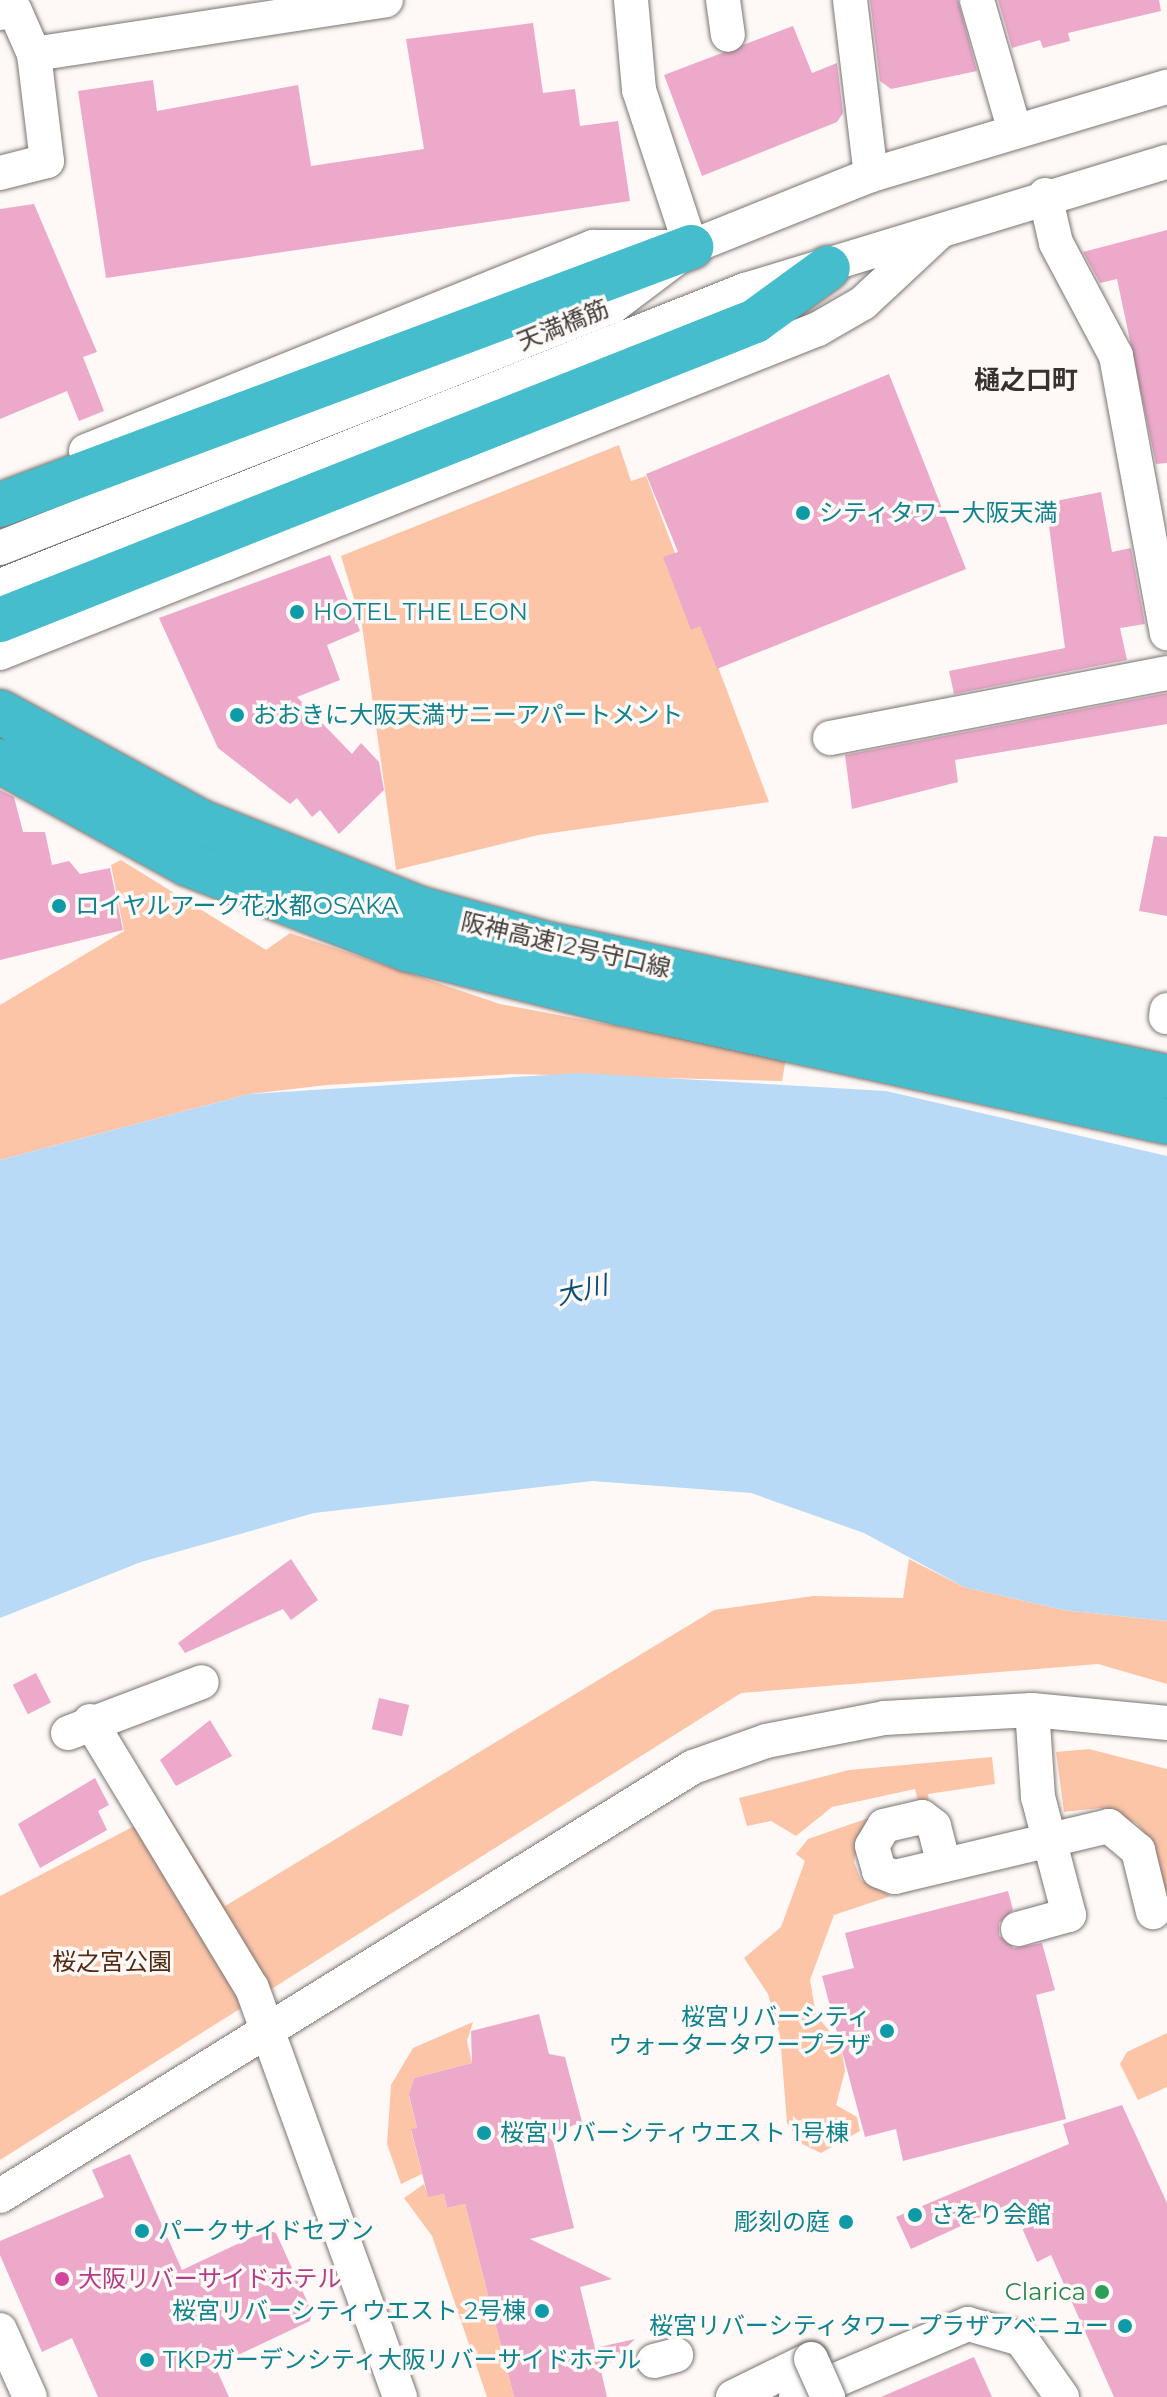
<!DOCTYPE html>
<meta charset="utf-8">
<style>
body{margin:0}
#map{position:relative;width:1167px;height:2397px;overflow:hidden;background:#fef9f6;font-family:Montserrat,"Noto Sans JP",sans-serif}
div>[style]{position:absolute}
.green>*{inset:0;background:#fcc5a8}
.water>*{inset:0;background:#b8daf6}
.building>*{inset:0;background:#eca9ca;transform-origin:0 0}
.roads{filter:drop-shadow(0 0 2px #7b7572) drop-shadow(0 0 2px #7b7572)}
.minor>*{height:34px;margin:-17px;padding:0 17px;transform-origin:17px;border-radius:17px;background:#fff}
.highway>*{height:44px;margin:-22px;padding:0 22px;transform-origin:22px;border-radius:22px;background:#45bdcc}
.bridges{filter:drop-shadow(0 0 2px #7b7572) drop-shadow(0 0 2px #7b7572)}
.minor-bridge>*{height:34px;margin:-17px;padding:0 17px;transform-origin:17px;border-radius:17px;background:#fff}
.dots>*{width:22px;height:22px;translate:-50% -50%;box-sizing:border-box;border:4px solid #fef9f6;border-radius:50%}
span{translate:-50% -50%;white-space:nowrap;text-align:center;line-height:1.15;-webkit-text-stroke:7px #fef9f6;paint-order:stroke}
.street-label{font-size:24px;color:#3f3c3b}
.culture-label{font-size:24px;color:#0d838f}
.left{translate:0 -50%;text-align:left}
.right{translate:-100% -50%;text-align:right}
.park-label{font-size:24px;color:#532a11}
.hotel-label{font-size:24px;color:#b23c85}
.leisure-label{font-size:24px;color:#27864d}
.neighbourhood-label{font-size:26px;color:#37312f;font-weight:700}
.water-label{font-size:26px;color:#074e79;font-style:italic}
</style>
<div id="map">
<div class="green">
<i style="clip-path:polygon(619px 445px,631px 481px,646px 476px,769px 802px,538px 835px,396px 870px,362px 625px,341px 556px)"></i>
<i style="clip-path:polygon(121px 860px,266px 950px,290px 933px,500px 1004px,786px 1058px,782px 1081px,513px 1074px,327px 1085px,249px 1094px,0 1160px,0 1005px,124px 931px,111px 865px)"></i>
<i style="clip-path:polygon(909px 1559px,964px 1587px,1063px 1610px,1167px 1621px,1167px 1684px,1098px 1664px,741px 1693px,0 2160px,0 1896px,165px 1810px,225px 1906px,714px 1610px,813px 1596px,903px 1598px)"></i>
<i style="clip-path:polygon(1089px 1749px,1167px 1769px,1167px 1903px,1150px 1839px,1136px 1823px,1100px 1808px,1064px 1812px,1056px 1752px)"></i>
<i style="clip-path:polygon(992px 1757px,995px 1784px,928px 1794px,929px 1803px,919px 1805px,915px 1789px,832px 1807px,796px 1836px,771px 1821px,747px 1826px,739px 1798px,849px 1770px)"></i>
<i style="clip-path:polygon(883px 1813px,860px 1832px,854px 1862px,861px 1880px,891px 1896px,834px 1915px,810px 1980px,816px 2015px,841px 2045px,845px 2071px,836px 2105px,857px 2117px,860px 2131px,821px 2153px,802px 2144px,787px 2123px,780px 2035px,768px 1994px,744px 1958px,781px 1927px,805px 1861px,796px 1854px,808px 1839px)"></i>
<i style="clip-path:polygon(473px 2022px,467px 2041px,472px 2063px,414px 2078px,409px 2096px,417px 2128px,411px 2130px,422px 2174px,401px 2184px,387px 2144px,391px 2085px,413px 2048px)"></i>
<i style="clip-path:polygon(1167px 2033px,1167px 2087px,1138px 2100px,1120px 2064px,1127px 2052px)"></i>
<i style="clip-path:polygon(424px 2184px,428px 2196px,444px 2194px,447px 2208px,465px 2204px,514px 2397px,487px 2397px,432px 2236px,404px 2198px)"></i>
</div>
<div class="water">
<i style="clip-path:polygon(579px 1073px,886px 1091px,1167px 1156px,1167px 1621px,1063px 1610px,964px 1587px,864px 1533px,751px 1493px,592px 1481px,314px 1513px,141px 1562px,0 1618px,0 1160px,249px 1094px)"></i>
</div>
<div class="building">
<i style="clip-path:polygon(870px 0,958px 0,977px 71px,891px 89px,880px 81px)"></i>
<i style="clip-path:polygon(998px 0,1159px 0,1161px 11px,1068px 33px,1070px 41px,1043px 48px,1040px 40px,1012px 48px)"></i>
<i style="clip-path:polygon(533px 23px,543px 93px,575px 89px,580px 126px,618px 121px,630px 201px,106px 278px,78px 91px,153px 80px,157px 111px,298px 85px,311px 166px,424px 149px,406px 39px)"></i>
<i style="clip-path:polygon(793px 26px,812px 73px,837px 63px,843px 113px,837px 122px,702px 176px,664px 75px)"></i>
<i style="clip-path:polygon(34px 204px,97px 352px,83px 357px,104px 411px,79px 421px,67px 391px,0 419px,0 209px)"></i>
<i style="clip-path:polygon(1167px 230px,1167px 463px,1156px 464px,1117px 279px,1100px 283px,1083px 252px)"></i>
<i style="clip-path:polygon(889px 374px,966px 569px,717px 669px,700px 626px,691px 630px,663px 557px,678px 552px,646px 474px)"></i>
<i style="clip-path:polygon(1101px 492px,1112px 552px,1131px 548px,1145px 624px,1120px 628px,1127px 660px,954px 694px,949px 671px,1065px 648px,1046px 503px)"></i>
<i style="clip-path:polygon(330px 555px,360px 631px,327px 645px,340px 680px,297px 697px,352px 754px,361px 743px,379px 762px,384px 790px,339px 834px,320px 810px,312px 817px,297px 798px,290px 804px,218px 748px,159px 618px)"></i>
<i style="clip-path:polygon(1167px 693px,1167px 724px,955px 760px,958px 782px,852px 809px,845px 755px)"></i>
<i style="clip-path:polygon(0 790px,14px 797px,23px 832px,45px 832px,52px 865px,69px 861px,80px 874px,110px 868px,123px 930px,0 960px)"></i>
<i style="clip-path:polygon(1154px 836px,1167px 837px,1167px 916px,1139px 911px)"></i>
<i style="clip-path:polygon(291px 1559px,318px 1600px,291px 1620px,283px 1609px,185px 1653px,178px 1643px)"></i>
<i style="left:36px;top:1673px;width:33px;height:26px;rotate:63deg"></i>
<i style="left:379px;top:1698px;width:31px;height:32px;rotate:13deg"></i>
<i style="clip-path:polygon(210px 1720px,232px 1756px,176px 1786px,160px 1760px)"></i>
<i style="clip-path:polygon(95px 1778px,109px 1805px,98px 1811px,107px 1830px,40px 1868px,18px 1824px)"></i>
<i style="clip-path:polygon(1008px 1891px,1013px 1910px,999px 1923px,999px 1935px,1014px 1948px,1042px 1943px,1047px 1961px,1055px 1990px,1036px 1995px,1066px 2119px,903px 2161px,896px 2129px,865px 2137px,822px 1976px,854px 1968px,845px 1933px)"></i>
<i style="clip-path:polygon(539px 2014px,549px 2054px,565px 2057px,582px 2122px,551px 2134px,574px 2228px,530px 2239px,612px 2279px,580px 2287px,595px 2348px,635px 2339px,601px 2371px,607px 2397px,514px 2397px,465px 2204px,447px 2208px,444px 2194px,428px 2197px,411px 2129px,417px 2128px,409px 2095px,414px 2078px,472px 2063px,471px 2031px)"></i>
<i style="clip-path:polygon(1122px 2105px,1167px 2203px,1167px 2397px,1114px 2397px,1051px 2255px,1037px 2262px,1011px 2203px,911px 2249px,896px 2217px,1069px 2144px,1063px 2124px)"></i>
<i style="clip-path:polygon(130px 2154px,182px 2270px,267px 2230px,276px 2233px,312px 2312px,310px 2321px,215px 2366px,229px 2397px,98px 2397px,72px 2338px,42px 2352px,0 2255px,0 2241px,104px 2197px,92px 2170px)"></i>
<i style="clip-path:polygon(974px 2357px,992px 2397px,881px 2397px)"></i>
</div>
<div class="roads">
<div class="minor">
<i style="left:631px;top:0;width:90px;rotate:84.9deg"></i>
<i style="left:639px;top:90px;width:165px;rotate:71.7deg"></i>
<i style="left:723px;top:0;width:35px;rotate:82deg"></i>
<i style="left:850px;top:0;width:176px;rotate:83.2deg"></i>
<i style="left:977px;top:0;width:133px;rotate:73.9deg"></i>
<i style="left:0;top:13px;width:15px;rotate:-8deg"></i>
<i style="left:15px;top:11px;width:47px;rotate:66.2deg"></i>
<i style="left:34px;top:54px;width:108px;rotate:83.1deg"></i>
<i style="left:47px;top:161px;width:49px;rotate:165.7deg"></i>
<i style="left:34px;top:54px;width:356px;rotate:-8.7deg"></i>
<i style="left:1045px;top:195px;width:49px;rotate:77.1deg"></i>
<i style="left:1056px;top:243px;width:128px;rotate:62deg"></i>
<i style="left:1116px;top:356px;width:282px;rotate:79.6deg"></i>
<i style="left:86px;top:451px;width:547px;rotate:-21.92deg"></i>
<i style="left:593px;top:247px;width:80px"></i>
<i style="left:0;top:548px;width:659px;rotate:-21.54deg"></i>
<i style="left:613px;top:306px;width:98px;rotate:-37.1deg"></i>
<i style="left:691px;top:247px;width:194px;rotate:-21.8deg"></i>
<i style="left:871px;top:175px;width:309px;rotate:-16.6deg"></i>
<i style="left:0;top:586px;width:802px;rotate:-21.67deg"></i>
<i style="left:745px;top:290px;width:441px;rotate:-16.9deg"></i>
<i style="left:0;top:653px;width:880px;rotate:-21.61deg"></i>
<i style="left:818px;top:329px;width:52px;rotate:-30deg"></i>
<i style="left:863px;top:303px;width:103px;rotate:-43deg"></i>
<i style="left:830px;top:738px;width:343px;rotate:-10.9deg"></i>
<i style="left:1166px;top:1017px;width:7px;rotate:-82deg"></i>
<i style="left:90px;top:1721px;width:312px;rotate:58.8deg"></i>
<i style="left:252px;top:1988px;width:435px;rotate:70.1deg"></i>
<i style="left:68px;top:1733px;width:143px;rotate:-20.8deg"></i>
<i style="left:944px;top:1865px;width:40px;rotate:-104.4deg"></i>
<i style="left:934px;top:1826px;width:15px;rotate:-143deg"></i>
<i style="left:922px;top:1817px;width:39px;rotate:167deg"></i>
<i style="left:884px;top:1826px;width:23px;rotate:121deg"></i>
<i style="left:872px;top:1846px;width:26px;rotate:74deg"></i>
<i style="left:879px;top:1871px;width:17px;rotate:21deg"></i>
<i style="left:895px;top:1877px;width:220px;rotate:-13.4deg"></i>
<i style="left:1109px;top:1826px;width:38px;rotate:40deg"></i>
<i style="left:1138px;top:1850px;width:64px;rotate:76.4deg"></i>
<i style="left:1018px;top:1929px;width:53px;rotate:-15.4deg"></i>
<i style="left:1069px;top:1915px;width:122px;rotate:-104.7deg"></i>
<i style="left:1038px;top:1797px;width:87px;rotate:-93.9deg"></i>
<i style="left:0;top:2196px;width:815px;rotate:-31.76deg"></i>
<i style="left:693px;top:1767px;width:77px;rotate:-19.6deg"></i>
<i style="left:766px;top:1741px;width:120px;rotate:-11deg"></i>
<i style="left:884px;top:1718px;width:148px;rotate:-3.1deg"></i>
<i style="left:1032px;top:1710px;width:136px;rotate:5.5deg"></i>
<i style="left:0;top:2330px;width:73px;rotate:65.9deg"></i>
<i style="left:654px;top:2361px;width:23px;rotate:-15deg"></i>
<i style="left:733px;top:2397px;width:87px;rotate:-26deg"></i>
<i style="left:796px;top:2397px;width:187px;rotate:-23deg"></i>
<i style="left:968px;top:2324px;width:55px;rotate:15.8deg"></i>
<i style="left:1021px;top:2339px;width:71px;rotate:54.7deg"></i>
</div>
<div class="highway">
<i style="left:0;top:505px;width:738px;rotate:-20.47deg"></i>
<i style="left:0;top:620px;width:812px;rotate:-21.6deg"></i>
<i style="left:755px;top:321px;width:90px;rotate:-36deg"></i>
<i style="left:0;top:712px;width:229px;rotate:28.7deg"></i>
<i style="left:201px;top:822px;width:237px;rotate:21.6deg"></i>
<i style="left:421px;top:909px;width:131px;rotate:15.5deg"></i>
<i style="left:547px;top:944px;width:634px;rotate:12.11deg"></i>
<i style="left:0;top:761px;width:214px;rotate:28.7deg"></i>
<i style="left:188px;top:864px;width:235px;rotate:21.2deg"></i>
<i style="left:407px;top:949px;width:221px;rotate:14.2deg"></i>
<i style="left:621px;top:1003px;width:559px;rotate:12.3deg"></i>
</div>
</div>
<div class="bridges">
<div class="minor-bridge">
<i style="left:811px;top:2359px;width:42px;rotate:65.9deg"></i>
</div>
</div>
<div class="dots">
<i style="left:803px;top:513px;background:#0f9aa8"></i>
<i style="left:297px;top:612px;background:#0f9aa8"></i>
<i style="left:237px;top:715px;background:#0f9aa8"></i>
<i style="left:59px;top:906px;background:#0f9aa8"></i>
<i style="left:887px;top:2031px;background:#0f9aa8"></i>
<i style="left:484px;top:2133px;background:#0f9aa8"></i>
<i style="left:915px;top:2215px;background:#0f9aa8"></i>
<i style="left:846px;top:2222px;background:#0f9aa8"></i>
<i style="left:142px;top:2231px;background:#0f9aa8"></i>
<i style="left:62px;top:2279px;background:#d1479c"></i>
<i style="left:1102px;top:2292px;background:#2e9e5b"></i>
<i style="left:542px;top:2311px;background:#0f9aa8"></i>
<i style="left:1125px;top:2326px;background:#0f9aa8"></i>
<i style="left:147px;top:2360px;background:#0f9aa8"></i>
</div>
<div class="street-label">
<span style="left:563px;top:325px;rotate:-22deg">天満橋筋</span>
<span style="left:566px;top:945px;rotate:13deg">阪神高速12号守口線</span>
</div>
<div class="culture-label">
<span class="left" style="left:819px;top:513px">シティタワー大阪天満</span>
<span class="left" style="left:313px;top:612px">HOTEL THE LEON</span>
<span class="left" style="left:253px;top:715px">おおきに大阪天満サニーアパートメント</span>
<span class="left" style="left:75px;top:906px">ロイヤルアーク花水都OSAKA</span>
<span class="right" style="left:871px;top:2031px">桜宮リバーシティ<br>ウォータータワープラザ</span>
<span class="left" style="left:500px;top:2133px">桜宮リバーシティウエスト 1号棟</span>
<span class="left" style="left:931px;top:2215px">さをり会館</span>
<span class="right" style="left:830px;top:2222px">彫刻の庭</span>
<span class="left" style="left:158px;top:2231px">パークサイドセブン</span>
<span class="right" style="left:526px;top:2311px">桜宮リバーシティウエスト 2号棟</span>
<span class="right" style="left:1109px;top:2326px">桜宮リバーシティタワー プラザアベニュー</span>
<span class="left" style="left:163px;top:2360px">TKPガーデンシティ大阪リバーサイドホテル</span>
</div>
<div class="park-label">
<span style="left:112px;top:1962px">桜之宮公園</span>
</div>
<div class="hotel-label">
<span class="left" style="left:78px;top:2279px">大阪リバーサイドホテル</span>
</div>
<div class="leisure-label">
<span class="right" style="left:1086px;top:2292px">Clarica</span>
</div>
<div class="neighbourhood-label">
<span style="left:1026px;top:381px">樋之口町</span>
</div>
<div class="water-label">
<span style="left:582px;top:1291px;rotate:-13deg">大川</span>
</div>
</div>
